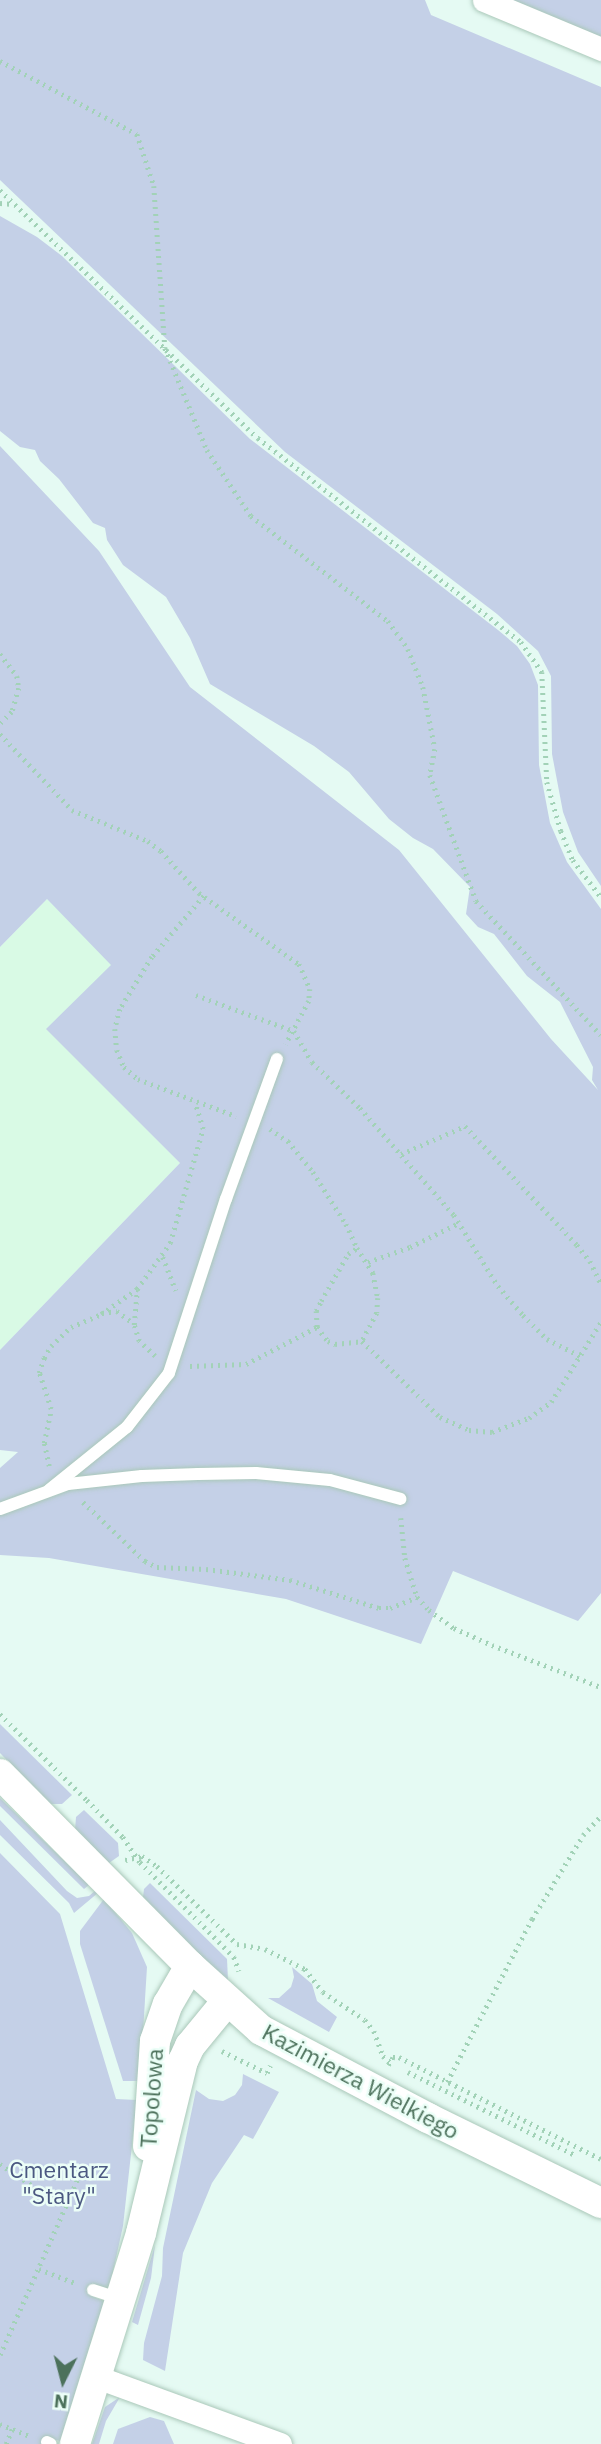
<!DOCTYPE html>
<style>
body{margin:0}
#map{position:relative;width:601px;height:2444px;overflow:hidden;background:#e5faf3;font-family:"IBM Plex Sans",sans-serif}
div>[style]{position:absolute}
.commercial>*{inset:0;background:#d9fae5}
.green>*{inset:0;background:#c4d0e7}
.path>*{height:4.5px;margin-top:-2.25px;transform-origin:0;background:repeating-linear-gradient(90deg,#a2d2b7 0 2px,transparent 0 7px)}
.roads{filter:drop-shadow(0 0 2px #aac8b9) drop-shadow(0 0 2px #aac8b9)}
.service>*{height:12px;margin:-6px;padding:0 6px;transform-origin:6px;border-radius:6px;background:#fff}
.minor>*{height:23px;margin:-11.5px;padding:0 11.5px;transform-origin:11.5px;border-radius:11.5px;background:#fff}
.tertiary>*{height:30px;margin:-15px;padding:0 15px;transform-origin:15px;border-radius:15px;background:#fff}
span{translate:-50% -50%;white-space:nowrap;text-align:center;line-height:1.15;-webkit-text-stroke:5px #ebfef7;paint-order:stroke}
.street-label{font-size:23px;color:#4c715b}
.park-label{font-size:23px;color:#4b5881}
.north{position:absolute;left:28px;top:2346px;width:70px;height:70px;-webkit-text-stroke:5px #ebfef7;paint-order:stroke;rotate:186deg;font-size:19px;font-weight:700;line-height:28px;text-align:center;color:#4c715b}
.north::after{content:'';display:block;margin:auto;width:24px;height:32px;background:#4c715b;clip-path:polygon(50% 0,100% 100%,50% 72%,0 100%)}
</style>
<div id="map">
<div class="commercial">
<i style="clip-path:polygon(47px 899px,112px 965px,47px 1029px,180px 1163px,0 1350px,0 947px)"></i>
</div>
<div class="green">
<i style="clip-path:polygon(0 0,425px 0,431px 15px,601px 87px,601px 886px,578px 852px,563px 812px,552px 754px,551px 676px,538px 651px,497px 614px,285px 452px,0 180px)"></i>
<i style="clip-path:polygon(511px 0,601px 0,601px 39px)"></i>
<i style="clip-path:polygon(0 216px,37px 237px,62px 256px,250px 439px,498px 630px,517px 646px,530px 664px,538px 685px,539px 765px,550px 823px,567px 862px,601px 909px,601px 1593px,578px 1621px,453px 1571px,421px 1644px,286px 1599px,49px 1558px,0 1555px,0 1468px,18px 1452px,0 1450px,0 1350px,180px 1163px,46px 1029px,111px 965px,47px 899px,0 947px,0 446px,99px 551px,190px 687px,399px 850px,551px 1039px,598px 1090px,592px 1080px,593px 1067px,560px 1002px,527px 976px,494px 934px,478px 927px,466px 914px,470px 887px,433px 849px,413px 838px,389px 819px,349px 772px,314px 746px,210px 684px,190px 638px,166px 597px,123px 565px,107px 540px,105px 528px,93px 523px,59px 479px,40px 461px,35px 450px,20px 447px,0 431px)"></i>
<i style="clip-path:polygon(0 1724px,72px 1795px,62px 1804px,49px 1804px,0 1753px)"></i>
<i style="clip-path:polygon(0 1798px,89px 1885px,84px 1889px,0 1806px)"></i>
<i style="clip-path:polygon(84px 1810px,118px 1843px,119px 1856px,109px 1863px,75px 1830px,76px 1817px)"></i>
<i style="clip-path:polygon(0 1820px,67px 1891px,77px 1898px,89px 1896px,97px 1889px,99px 1892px,74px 1913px,69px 1903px,0 1835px)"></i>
<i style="clip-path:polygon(0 1853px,60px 1914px,116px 2099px,137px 2100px,123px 2226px,109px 2290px,94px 2286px,91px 2296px,104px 2301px,60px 2441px,48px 2438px,46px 2444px,0 2444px)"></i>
<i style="clip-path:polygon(150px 1883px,227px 1959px,228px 1980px,217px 1974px,143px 1897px,144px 1889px)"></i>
<i style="clip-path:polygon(104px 1899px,132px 1933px,147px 1967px,140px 2081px,123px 2081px,80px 1944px,80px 1931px)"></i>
<i style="clip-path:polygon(292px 1967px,312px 1984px,317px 2001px,337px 2017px,329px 2032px,268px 1998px,279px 1998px,291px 1987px,294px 1977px)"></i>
<i style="clip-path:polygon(243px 2074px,279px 2092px,253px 2139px,244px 2135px,212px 2183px,183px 2253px,165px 2371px,143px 2360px,144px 2343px,162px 2276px,163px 2248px,196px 2090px,209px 2099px,223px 2101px,235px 2095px,242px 2085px)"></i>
<i style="clip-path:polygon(155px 2245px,151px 2278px,138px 2325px,132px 2322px)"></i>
<i style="clip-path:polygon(120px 2397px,106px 2421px,99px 2444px,92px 2444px,105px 2407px)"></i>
<i style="clip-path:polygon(150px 2417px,164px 2421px,174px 2444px,113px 2444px,118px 2429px)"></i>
</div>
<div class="path">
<i style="left:0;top:61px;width:155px;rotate:28.1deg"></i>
<i style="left:137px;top:134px;width:55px;rotate:71.9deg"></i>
<i style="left:154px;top:186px;width:162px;rotate:86.1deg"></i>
<i style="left:165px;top:348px;width:110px;rotate:67.6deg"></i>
<i style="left:207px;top:450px;width:79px;rotate:56.3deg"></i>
<i style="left:251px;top:516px;width:173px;rotate:37.5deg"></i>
<i style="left:388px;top:621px;width:34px;rotate:54deg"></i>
<i style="left:408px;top:649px;width:41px;rotate:68.5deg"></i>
<i style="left:423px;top:687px;width:63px;rotate:79deg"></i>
<i style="left:435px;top:749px;width:26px;rotate:101deg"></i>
<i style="left:430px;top:775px;width:134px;rotate:69.9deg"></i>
<i style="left:476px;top:901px;width:183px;rotate:47deg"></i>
<i style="left:0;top:190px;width:358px;rotate:43.9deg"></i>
<i style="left:258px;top:438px;width:333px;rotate:37.8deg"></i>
<i style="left:521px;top:642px;width:37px;rotate:55deg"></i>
<i style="left:542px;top:672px;width:110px;rotate:87.4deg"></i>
<i style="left:547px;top:782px;width:51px;rotate:74.1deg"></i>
<i style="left:561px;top:831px;width:31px;rotate:68deg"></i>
<i style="left:573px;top:860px;width:46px;rotate:52.9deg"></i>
<i style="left:0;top:203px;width:13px;rotate:4deg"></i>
<i style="left:0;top:654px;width:28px;rotate:52deg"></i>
<i style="left:17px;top:676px;width:12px;rotate:81deg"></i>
<i style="left:19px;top:688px;width:25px;rotate:106deg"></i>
<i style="left:12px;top:712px;width:17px;rotate:135deg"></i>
<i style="left:0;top:734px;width:105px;rotate:46.5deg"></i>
<i style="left:72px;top:810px;width:82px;rotate:22.2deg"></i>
<i style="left:148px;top:841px;width:16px;rotate:38deg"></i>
<i style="left:161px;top:851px;width:57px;rotate:47.9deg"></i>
<i style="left:199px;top:893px;width:123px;rotate:35.4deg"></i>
<i style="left:299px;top:964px;width:27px;rotate:66deg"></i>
<i style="left:310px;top:989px;width:12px;rotate:95deg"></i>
<i style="left:309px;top:1001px;width:49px;rotate:118.1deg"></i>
<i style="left:204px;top:896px;width:80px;rotate:130.4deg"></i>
<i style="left:152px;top:957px;width:61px;rotate:121.6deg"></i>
<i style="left:120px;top:1009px;width:21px;rotate:104deg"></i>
<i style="left:115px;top:1029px;width:21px;rotate:85deg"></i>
<i style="left:117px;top:1050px;width:18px;rotate:68deg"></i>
<i style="left:124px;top:1067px;width:18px;rotate:41deg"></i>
<i style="left:138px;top:1079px;width:105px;rotate:20.7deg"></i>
<i style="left:196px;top:995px;width:104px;rotate:20.2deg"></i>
<i style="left:294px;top:1031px;width:36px;rotate:60deg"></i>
<i style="left:312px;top:1062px;width:66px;rotate:43.8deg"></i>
<i style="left:360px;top:1108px;width:142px;rotate:48.7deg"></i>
<i style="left:454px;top:1215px;width:84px;rotate:58.2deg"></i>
<i style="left:498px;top:1286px;width:38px;rotate:49deg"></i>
<i style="left:523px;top:1315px;width:34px;rotate:45deg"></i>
<i style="left:547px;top:1339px;width:38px;rotate:27deg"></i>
<i style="left:270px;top:1129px;width:22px;rotate:34deg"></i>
<i style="left:288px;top:1141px;width:40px;rotate:51deg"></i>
<i style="left:313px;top:1172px;width:62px;rotate:57.6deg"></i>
<i style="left:346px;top:1224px;width:26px;rotate:65deg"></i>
<i style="left:401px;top:1154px;width:70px;rotate:-23.6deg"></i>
<i style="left:465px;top:1126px;width:163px;rotate:46.7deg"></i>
<i style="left:577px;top:1245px;width:21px;rotate:51deg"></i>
<i style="left:590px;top:1261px;width:25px;rotate:64deg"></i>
<i style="left:163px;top:1257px;width:36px;rotate:69deg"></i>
<i style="left:368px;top:1262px;width:45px;rotate:-19.7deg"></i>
<i style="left:410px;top:1247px;width:55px;rotate:-26.1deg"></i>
<i style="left:102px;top:1313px;width:15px;rotate:-8deg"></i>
<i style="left:117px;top:1311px;width:21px;rotate:37deg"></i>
<i style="left:317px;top:1327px;width:16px;rotate:-94deg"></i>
<i style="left:316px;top:1311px;width:11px;rotate:-63deg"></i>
<i style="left:321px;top:1301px;width:54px;rotate:-60.1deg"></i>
<i style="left:348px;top:1254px;width:11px;rotate:-34deg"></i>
<i style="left:357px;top:1248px;width:30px;rotate:57deg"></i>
<i style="left:373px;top:1273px;width:25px;rotate:79deg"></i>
<i style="left:378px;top:1298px;width:15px;rotate:94deg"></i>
<i style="left:377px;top:1313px;width:32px;rotate:118deg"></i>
<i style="left:155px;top:1356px;width:22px;rotate:-137deg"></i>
<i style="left:139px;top:1341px;width:17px;rotate:-107deg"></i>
<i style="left:134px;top:1325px;width:36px;rotate:-85deg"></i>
<i style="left:137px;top:1289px;width:57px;rotate:-54.3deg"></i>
<i style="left:170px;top:1243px;width:119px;rotate:-73.9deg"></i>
<i style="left:203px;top:1129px;width:28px;rotate:-107deg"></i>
<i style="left:190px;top:1366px;width:56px;rotate:-2deg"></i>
<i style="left:246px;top:1364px;width:80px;rotate:-27.5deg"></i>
<i style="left:317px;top:1327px;width:18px;rotate:52deg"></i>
<i style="left:328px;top:1341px;width:8px;rotate:23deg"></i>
<i style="left:335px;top:1344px;width:27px;rotate:-6deg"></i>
<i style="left:362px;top:1341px;width:109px;rotate:44.3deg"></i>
<i style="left:440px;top:1417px;width:32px;rotate:24deg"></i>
<i style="left:469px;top:1430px;width:23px;rotate:5deg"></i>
<i style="left:492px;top:1432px;width:40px;rotate:-21deg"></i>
<i style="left:529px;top:1418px;width:27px;rotate:-36deg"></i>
<i style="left:551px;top:1402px;width:94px;rotate:-58deg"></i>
<i style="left:49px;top:1466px;width:24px;rotate:-102deg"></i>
<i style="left:44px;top:1443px;width:35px;rotate:-78deg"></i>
<i style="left:51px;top:1409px;width:38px;rotate:-108deg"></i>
<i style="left:39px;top:1373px;width:16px;rotate:-72deg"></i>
<i style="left:44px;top:1358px;width:14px;rotate:-60deg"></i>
<i style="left:51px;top:1346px;width:28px;rotate:-44deg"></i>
<i style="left:71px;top:1327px;width:33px;rotate:-23deg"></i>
<i style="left:101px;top:1314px;width:44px;rotate:-34.8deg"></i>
<i style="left:83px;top:1502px;width:86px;rotate:43.6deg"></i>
<i style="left:145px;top:1561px;width:13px;rotate:27deg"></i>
<i style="left:157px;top:1567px;width:49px;rotate:2.3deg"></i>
<i style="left:206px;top:1569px;width:85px;rotate:7.5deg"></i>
<i style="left:290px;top:1580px;width:93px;rotate:17.5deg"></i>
<i style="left:379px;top:1608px;width:11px"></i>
<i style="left:390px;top:1608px;width:29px;rotate:-22deg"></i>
<i style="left:401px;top:1518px;width:40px;rotate:84.3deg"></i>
<i style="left:405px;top:1558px;width:41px;rotate:72.9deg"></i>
<i style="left:417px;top:1597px;width:18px;rotate:47deg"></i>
<i style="left:429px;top:1610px;width:31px;rotate:36deg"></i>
<i style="left:454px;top:1628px;width:42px;rotate:24.1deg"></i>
<i style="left:492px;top:1645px;width:117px;rotate:21.1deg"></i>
<i style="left:0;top:1714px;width:122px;rotate:44.7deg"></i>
<i style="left:87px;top:1800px;width:52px;rotate:45.8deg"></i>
<i style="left:123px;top:1837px;width:30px;rotate:56deg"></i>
<i style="left:140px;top:1862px;width:134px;rotate:45.3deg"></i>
<i style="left:234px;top:1957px;width:15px;rotate:70deg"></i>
<i style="left:125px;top:1860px;width:17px;rotate:-13deg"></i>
<i style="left:142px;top:1856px;width:18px;rotate:34deg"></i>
<i style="left:157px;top:1866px;width:112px;rotate:44.3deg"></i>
<i style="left:237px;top:1944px;width:28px;rotate:10deg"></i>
<i style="left:265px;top:1949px;width:45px;rotate:26.6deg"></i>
<i style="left:305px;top:1969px;width:29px;rotate:52deg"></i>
<i style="left:323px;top:1992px;width:50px;rotate:33.7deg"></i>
<i style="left:365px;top:2020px;width:14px;rotate:51deg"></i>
<i style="left:374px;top:2031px;width:27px;rotate:70deg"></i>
<i style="left:383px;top:2056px;width:11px;rotate:41deg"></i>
<i style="left:222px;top:2051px;width:50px;rotate:26.1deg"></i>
<i style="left:267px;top:2073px;width:8px;rotate:-67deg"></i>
<i style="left:388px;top:2065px;width:9px;rotate:-58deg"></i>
<i style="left:393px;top:2057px;width:6px"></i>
<i style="left:399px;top:2057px;width:226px;rotate:26.8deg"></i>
<i style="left:408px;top:2072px;width:186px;rotate:26.4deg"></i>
<i style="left:447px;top:2082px;width:184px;rotate:-62.5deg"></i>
<i style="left:532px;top:1919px;width:98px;rotate:-58.7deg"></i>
<i style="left:583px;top:1835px;width:26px;rotate:-47deg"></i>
<i style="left:0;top:2164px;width:65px;rotate:33.7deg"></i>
<i style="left:39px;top:2269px;width:40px;rotate:21deg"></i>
<i style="left:0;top:2355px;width:193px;rotate:-66.2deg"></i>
<i style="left:0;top:2424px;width:32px;rotate:22deg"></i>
<i style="left:6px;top:2444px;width:16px;rotate:-68deg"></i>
</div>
<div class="roads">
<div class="service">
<i style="left:49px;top:1490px;width:100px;rotate:-38.9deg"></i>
<i style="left:127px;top:1427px;width:68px;rotate:-52.1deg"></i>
<i style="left:169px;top:1373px;width:183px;rotate:-71.9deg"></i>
<i style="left:226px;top:1199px;width:149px;rotate:-70deg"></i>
<i style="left:0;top:1509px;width:72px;rotate:-20.2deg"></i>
<i style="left:68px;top:1484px;width:74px;rotate:-6.2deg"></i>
<i style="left:142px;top:1476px;width:56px;rotate:-2deg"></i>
<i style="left:198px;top:1474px;width:58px;rotate:-1deg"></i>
<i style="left:256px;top:1473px;width:74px;rotate:5.4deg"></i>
<i style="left:330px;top:1480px;width:73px;rotate:15deg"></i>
<i style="left:93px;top:2290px;width:28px;rotate:18deg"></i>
<i style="left:47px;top:2442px;width:4px;rotate:27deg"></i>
</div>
<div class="minor">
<i style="left:484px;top:0;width:127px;rotate:22.7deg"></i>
<i style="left:97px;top:2377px;width:195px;rotate:20.1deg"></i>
</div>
<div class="tertiary">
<i style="left:0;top:1774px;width:270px;rotate:45.3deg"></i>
<i style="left:190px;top:1966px;width:96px;rotate:42deg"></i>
<i style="left:261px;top:2030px;width:189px;rotate:27.8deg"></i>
<i style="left:428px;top:2118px;width:193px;rotate:26.2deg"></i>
<i style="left:148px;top:2146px;width:105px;rotate:-86.2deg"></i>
<i style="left:155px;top:2041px;width:39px;rotate:-71deg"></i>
<i style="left:168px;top:2004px;width:44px;rotate:-59.9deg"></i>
<i style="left:75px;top:2444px;width:221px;rotate:-72.6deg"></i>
<i style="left:141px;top:2233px;width:177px;rotate:-76.3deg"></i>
<i style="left:183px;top:2061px;width:17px;rotate:-65deg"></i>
<i style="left:190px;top:2046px;width:57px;rotate:-50.7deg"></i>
</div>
</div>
<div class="street-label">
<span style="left:361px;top:2081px;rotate:28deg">Kazimierza Wielkiego</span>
<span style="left:151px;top:2098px;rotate:-86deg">Topolowa</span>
</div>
<div class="park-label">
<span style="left:59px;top:2182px">Cmentarz<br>"Stary"</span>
</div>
<div class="north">N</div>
</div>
